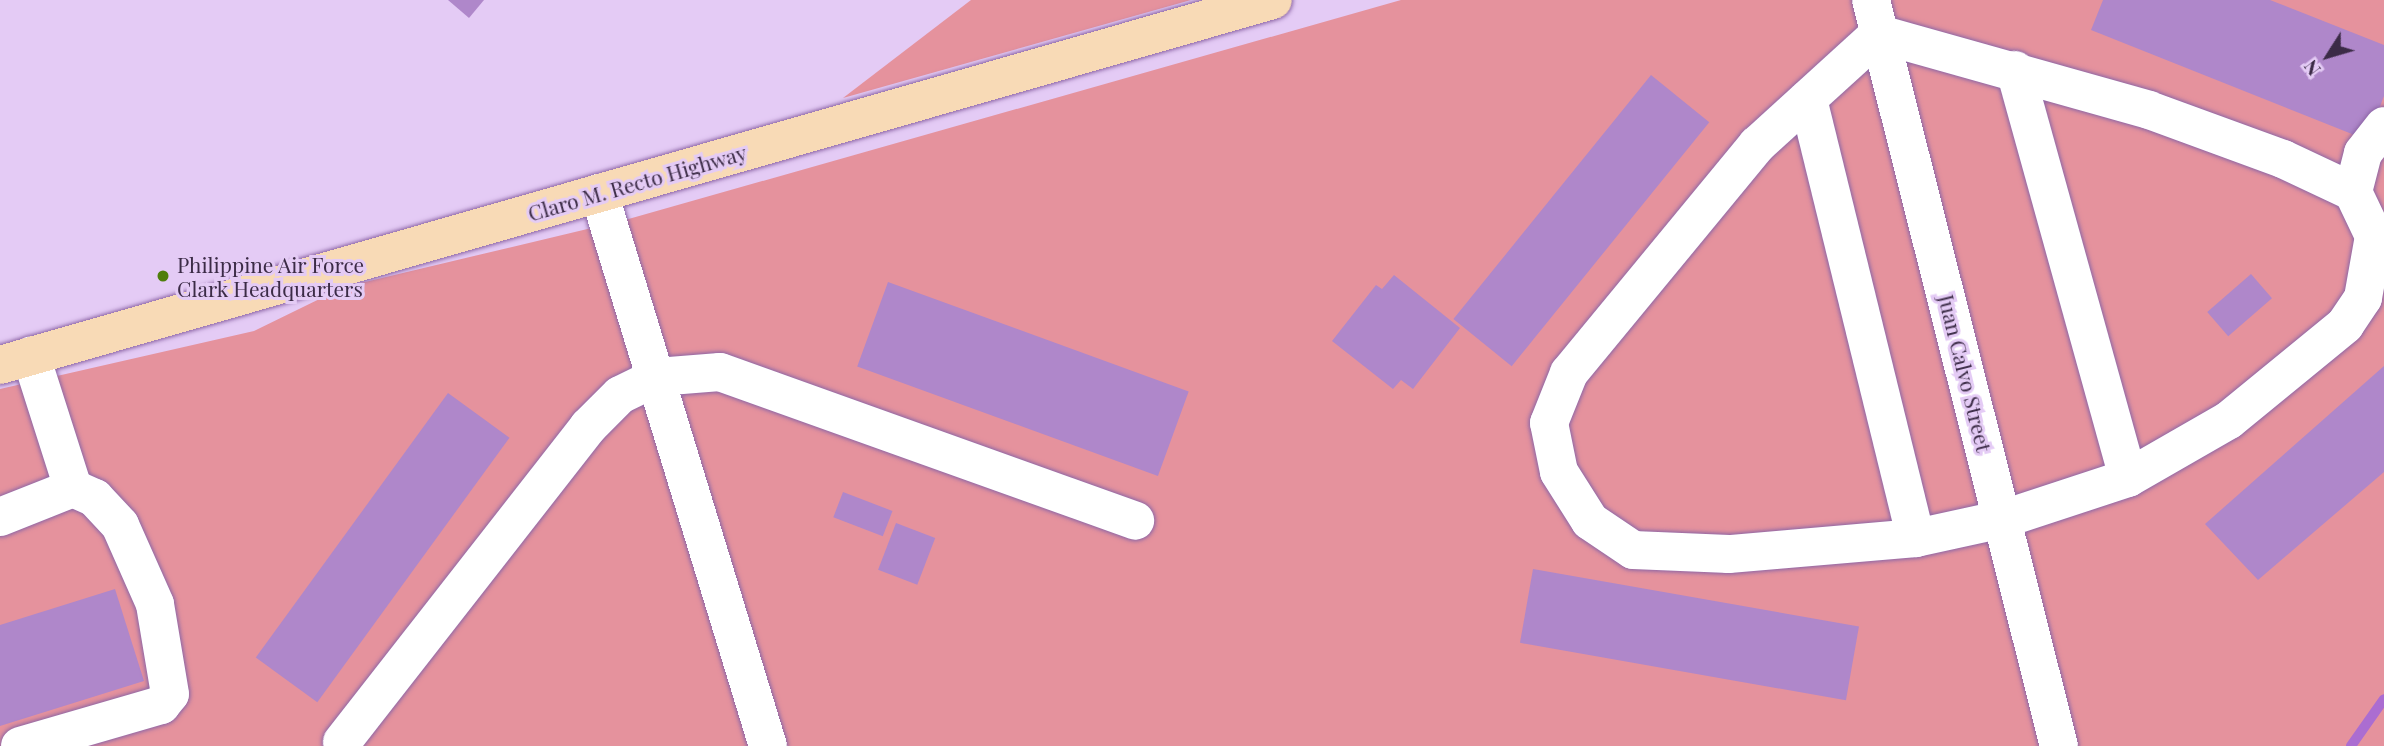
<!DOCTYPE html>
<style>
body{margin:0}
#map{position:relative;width:2384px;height:746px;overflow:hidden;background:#e4cbf5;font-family:"Playfair Display",serif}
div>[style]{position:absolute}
.green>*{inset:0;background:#e5929d}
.stream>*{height:10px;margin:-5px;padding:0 5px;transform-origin:5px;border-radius:5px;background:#ab6dd1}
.building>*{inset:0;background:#af87ca;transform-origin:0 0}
.roads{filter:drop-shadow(0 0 2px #8d66a6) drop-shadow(0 0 2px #8d66a6)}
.minor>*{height:38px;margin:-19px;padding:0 19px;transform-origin:19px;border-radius:19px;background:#fff}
.major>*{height:38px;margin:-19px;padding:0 19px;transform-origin:19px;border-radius:19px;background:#f8dab6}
.dots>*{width:19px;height:19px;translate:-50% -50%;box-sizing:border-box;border:4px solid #e4cbf5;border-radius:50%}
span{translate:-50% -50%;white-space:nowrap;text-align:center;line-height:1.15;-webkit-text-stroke:6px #e4cbf5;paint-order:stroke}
.street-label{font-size:21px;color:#3b2b46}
.poi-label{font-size:21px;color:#3b2b46}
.left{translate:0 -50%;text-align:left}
.north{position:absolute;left:2293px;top:21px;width:70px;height:70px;-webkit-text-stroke:5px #e4cbf5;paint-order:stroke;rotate:233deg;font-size:19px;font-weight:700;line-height:28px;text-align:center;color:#3b2b46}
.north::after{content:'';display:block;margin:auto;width:24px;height:32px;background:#3b2b46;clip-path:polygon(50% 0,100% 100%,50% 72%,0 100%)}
</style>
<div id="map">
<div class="green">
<i style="clip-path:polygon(971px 0,1191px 0,843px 98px)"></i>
<i style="clip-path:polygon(1401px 0,2384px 0,2384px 746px,0 746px,0 389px,254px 331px,344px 287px,625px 220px)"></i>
</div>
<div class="stream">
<i style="left:2351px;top:746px;width:57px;rotate:-54.9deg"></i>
</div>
<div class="building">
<i style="clip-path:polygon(448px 0,484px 0,469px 18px)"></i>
<i style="clip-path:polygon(2103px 0,2270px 0,2384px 45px,2384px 96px,2367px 140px,2091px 30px)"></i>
<i style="left:1651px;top:75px;width:75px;height:314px;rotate:39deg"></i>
<i style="left:2251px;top:274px;width:32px;height:58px;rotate:49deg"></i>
<i style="clip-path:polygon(1394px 275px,1460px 328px,1413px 389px,1401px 380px,1393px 389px,1332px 341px,1376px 285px,1382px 289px)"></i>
<i style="left:888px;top:282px;width:320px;height:90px;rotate:20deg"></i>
<i style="clip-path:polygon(2384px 366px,2384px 472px,2258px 580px,2205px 524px)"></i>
<i style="left:448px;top:393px;width:76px;height:327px;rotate:36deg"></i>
<i style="left:843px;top:492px;width:53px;height:27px;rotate:21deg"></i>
<i style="left:896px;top:523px;width:42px;height:50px;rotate:21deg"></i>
<i style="left:1533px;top:569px;width:331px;height:75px;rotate:10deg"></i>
<i style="clip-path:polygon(115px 589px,144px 681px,0 726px,0 625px)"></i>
</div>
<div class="roads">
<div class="minor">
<i style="left:1871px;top:0;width:769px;rotate:75.86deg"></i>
<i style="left:1879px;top:34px;width:280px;rotate:15.7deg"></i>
<i style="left:2149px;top:110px;width:143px;rotate:20.1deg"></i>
<i style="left:2283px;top:159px;width:77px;rotate:25.2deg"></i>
<i style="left:2353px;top:192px;width:49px;rotate:64.5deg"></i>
<i style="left:2374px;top:236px;width:63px;rotate:100.1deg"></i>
<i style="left:2363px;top:298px;width:32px;rotate:124deg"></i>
<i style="left:2345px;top:325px;width:150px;rotate:140.7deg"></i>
<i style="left:2229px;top:420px;width:116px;rotate:150.1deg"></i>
<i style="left:2128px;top:478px;width:132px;rotate:161.8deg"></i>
<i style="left:2003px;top:519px;width:89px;rotate:167.7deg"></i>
<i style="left:1916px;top:538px;width:188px;rotate:175.1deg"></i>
<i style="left:1729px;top:554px;width:96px;rotate:-177.6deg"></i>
<i style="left:1633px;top:550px;width:52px;rotate:-146deg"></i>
<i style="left:1590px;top:521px;width:58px;rotate:-122.3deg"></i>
<i style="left:1559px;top:472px;width:50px;rotate:-101.5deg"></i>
<i style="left:1549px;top:423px;width:54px;rotate:-68.2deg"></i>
<i style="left:1569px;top:373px;width:296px;rotate:-50.5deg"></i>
<i style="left:1757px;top:145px;width:165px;rotate:-42.3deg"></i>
<i style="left:2015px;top:70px;width:423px;rotate:74.5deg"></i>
<i style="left:1808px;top:99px;width:452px;rotate:76.2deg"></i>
<i style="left:2353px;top:192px;width:40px;rotate:-75.6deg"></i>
<i style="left:2363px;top:153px;width:34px;rotate:-52deg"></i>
<i style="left:599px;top:193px;width:578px;rotate:73.01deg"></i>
<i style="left:0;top:517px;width:79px;rotate:-21.7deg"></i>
<i style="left:73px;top:488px;width:139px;rotate:-107.7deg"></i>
<i style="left:342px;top:742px;width:400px;rotate:-52deg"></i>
<i style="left:588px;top:427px;width:45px;rotate:-45deg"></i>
<i style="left:620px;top:395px;width:41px;rotate:-25.9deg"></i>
<i style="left:657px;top:377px;width:63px;rotate:-4.5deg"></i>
<i style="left:720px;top:372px;width:441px;rotate:19.7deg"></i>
<i style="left:20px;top:746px;width:147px;rotate:-16.2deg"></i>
<i style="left:161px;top:705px;width:14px;rotate:-51deg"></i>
<i style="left:170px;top:694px;width:91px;rotate:-99.5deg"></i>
<i style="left:155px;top:604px;width:86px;rotate:-113.9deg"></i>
<i style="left:120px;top:525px;width:37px;rotate:-133deg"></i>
<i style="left:95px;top:498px;width:24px;rotate:-156deg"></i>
</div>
<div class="major">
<i style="left:0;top:365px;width:1324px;rotate:-16deg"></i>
</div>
</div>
<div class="dots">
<i style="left:163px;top:276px;background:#4f7e0b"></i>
</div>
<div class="street-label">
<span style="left:637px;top:182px;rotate:-16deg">Claro M. Recto Highway</span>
<span style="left:1966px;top:373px;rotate:76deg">Juan Calvo Street</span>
</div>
<div class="poi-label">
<span class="left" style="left:177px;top:276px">Philippine Air Force<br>Clark Headquarters</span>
</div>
<div class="north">N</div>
</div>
